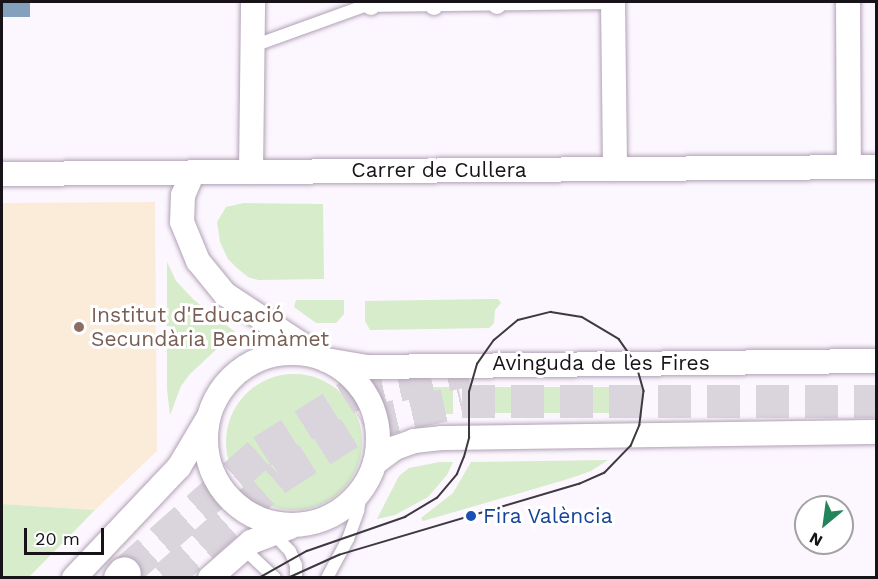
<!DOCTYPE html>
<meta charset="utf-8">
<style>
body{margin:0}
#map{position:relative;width:878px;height:579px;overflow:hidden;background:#fcf6fe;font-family:"Work Sans",sans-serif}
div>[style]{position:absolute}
.education>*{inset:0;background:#fbebd9}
.green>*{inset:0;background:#d6eccb;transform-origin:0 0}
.round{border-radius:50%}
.water>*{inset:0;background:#83a1bd;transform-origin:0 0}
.secondary-tunnel>*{height:33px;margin-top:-16.5px;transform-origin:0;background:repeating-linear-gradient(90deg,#dad4dc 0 33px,transparent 0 49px)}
.roads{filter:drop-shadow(0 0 2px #b0a1b5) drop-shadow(0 0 2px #b0a1b5)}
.service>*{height:12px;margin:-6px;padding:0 6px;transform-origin:6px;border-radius:6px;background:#fff}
.pedestrian>*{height:18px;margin:-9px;padding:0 9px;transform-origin:9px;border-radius:9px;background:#fff}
.minor>*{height:24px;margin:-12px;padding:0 12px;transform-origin:12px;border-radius:12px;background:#fff}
.minor>.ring{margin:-12px;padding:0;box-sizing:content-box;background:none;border:24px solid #fff;border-radius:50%}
.secondary>*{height:33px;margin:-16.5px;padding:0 16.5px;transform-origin:16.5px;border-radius:16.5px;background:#fff}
.tram>*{height:1.5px;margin:-0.75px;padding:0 0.75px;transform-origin:0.75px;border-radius:0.75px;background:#3e3840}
.dots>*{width:16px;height:16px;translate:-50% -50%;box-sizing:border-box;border:3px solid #fff;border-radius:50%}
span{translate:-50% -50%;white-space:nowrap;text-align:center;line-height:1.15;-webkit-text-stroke:6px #fff;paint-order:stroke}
.street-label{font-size:21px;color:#181219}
.education-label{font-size:21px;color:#785e54}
.left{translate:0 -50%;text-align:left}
.transit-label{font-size:21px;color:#164399}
.frame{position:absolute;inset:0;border:3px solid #181219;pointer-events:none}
.north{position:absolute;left:794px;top:495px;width:60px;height:60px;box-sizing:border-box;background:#fff;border:2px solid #a3a0a3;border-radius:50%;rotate:209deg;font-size:16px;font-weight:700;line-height:24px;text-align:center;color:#181219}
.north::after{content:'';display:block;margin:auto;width:21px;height:27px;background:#23835b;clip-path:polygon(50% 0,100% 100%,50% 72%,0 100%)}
.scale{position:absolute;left:24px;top:528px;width:80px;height:27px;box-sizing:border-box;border:3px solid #181219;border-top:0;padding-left:8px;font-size:18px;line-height:21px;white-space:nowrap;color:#181219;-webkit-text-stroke:4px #fff;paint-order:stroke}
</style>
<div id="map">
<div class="education">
<i style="clip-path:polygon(155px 202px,157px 451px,95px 510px,2px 504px,2px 203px)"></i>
</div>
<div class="green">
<i style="clip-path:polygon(244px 203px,323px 204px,324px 279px,258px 280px,248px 277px,237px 268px,228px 259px,220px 242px,217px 222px,226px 207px)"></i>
<i style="clip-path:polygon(167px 262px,176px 281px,194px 300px,235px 332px,190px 374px,181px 386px,170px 415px,167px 389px)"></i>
<i style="clip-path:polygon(491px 299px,498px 299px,501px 303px,495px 310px,494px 323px,489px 328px,370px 330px,365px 321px,365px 301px)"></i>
<i style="clip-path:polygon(296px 300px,344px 300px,344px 314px,336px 323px,316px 323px,294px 307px)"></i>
<i class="round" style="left:226px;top:374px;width:136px;height:136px"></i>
<i style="left:425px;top:387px;width:28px;height:27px"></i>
<i style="left:487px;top:387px;width:132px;height:26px"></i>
<i style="clip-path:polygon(608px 460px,591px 471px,568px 479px,423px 521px,421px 518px,453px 493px,471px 462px)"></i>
<i style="clip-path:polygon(440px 462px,453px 462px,447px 475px,428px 497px,395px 515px,377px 519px,399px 476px,409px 468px)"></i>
<i style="clip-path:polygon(2px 504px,95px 510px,29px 577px,2px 577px)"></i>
</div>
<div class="water">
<i style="left:3px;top:2px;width:27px;height:15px"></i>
</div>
<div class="secondary-tunnel">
<i style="left:124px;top:573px;width:184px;rotate:-41.5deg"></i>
<i style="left:262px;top:451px;width:105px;rotate:-32.2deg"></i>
<i style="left:351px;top:395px;width:119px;rotate:-12.2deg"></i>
<i style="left:165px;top:578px;width:154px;rotate:-41.6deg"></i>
<i style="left:280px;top:476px;width:99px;rotate:-32.2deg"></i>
<i style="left:364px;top:423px;width:100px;rotate:-12.7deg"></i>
<i style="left:462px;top:401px;width:414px"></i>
</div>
<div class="roads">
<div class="service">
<i style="left:253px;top:46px;width:118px;rotate:-19.8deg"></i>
<i style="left:364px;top:6px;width:249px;rotate:-0.7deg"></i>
<i style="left:249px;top:513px;width:30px;rotate:40deg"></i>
<i style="left:272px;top:532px;width:26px;rotate:47deg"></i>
<i style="left:290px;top:551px;width:15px;rotate:67deg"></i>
<i style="left:296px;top:565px;width:13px;rotate:90deg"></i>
<i style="left:243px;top:548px;width:44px;rotate:43.2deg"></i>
<i style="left:327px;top:578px;width:44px;rotate:-61.7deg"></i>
<i style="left:348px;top:539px;width:30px;rotate:-70deg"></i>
<i style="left:358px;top:511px;width:23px;rotate:-80deg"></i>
</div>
<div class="pedestrian">
<i style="left:497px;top:2px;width:3px;rotate:90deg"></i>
<i style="left:371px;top:6px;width:4px;rotate:-90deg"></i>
<i style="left:434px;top:6px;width:4px;rotate:-90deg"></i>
</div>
<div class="minor">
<i style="left:613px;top:2px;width:167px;rotate:89.3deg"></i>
<i style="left:848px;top:2px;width:165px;rotate:89.7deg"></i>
<i style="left:193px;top:172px;width:25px;rotate:113deg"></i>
<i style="left:183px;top:195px;width:27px;rotate:92deg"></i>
<i style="left:182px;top:222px;width:42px;rotate:67.7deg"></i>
<i style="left:198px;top:261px;width:43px;rotate:50.7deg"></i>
<i style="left:225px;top:294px;width:109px;rotate:33.4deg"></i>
<i style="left:251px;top:172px;width:170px;rotate:-89.3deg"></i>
<i style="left:2px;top:174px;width:874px;rotate:-0.46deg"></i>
<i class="ring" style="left:206px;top:353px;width:148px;height:148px"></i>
<i style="left:326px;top:360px;width:42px;rotate:9.7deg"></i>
<i style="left:367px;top:367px;width:509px;rotate:-0.68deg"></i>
<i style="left:375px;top:463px;width:25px;rotate:-37deg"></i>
<i style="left:395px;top:448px;width:20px;rotate:-20deg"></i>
<i style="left:414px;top:441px;width:27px;rotate:-6deg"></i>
<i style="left:441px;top:438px;width:435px;rotate:-0.8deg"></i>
<i style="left:74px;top:578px;width:153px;rotate:-46.6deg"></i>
<i style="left:179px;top:467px;width:55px;rotate:-59.2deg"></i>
<i style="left:210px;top:578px;width:55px;rotate:-41.3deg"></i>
<i style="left:251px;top:542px;width:42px;rotate:-21deg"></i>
</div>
<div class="secondary">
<i style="left:120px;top:578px;width:6px;rotate:-51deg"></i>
</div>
</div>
<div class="tram">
<i style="left:259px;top:578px;width:55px;rotate:-29.4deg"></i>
<i style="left:307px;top:551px;width:104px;rotate:-19.1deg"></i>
<i style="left:405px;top:517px;width:37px;rotate:-31deg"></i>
<i style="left:437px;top:498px;width:31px;rotate:-50deg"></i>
<i style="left:457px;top:474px;width:18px;rotate:-68deg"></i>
<i style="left:464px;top:457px;width:20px;rotate:-75deg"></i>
<i style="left:469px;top:438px;width:46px;rotate:-90deg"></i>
<i style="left:469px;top:392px;width:29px;rotate:-74deg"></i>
<i style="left:477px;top:364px;width:29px;rotate:-55deg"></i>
<i style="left:494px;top:340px;width:31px;rotate:-40deg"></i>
<i style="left:518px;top:320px;width:34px;rotate:-14deg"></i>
<i style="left:551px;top:312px;width:31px;rotate:9deg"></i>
<i style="left:582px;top:317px;width:43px;rotate:30.7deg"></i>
<i style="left:619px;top:339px;width:29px;rotate:55deg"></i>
<i style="left:636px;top:363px;width:29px;rotate:74deg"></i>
<i style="left:644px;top:391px;width:34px;rotate:97deg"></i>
<i style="left:640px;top:425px;width:23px;rotate:113deg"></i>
<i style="left:631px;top:446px;width:37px;rotate:134deg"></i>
<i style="left:605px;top:473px;width:27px;rotate:156deg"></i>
<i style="left:580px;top:484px;width:250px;rotate:163.5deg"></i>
<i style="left:340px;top:555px;width:56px;rotate:155.7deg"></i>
</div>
<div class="dots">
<i style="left:79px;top:327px;background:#8d6e63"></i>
<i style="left:471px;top:516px;background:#1a4fb4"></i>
</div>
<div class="street-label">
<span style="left:439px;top:170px">Carrer de Cullera</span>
<span style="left:601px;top:363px">Avinguda de les Fires</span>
</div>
<div class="education-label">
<span class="left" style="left:91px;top:327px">Institut d'Educació<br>Secundària Benimàmet</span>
</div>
<div class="transit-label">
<span class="left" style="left:483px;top:516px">Fira València</span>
</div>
<div class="frame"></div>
<div class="north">N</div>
<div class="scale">20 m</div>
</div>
